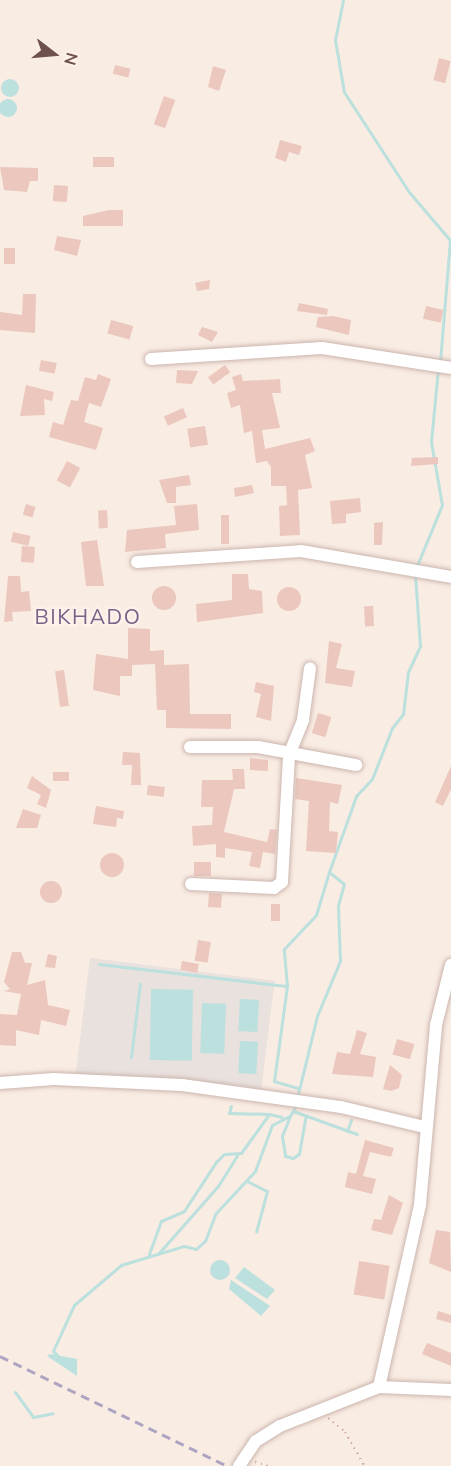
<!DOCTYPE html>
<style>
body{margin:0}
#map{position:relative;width:451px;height:1466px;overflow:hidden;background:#f9ece3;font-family:Mulish,sans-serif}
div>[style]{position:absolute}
.industrial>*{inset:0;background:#e9e1de;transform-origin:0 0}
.water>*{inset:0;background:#bbe0de;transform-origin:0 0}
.round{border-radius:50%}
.stream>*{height:3px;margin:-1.5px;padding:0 1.5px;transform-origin:1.5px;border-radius:1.5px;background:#bbe0de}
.building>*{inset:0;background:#ebc7be;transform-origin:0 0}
.path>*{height:2px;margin-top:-1px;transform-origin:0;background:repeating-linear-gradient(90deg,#d0aaa2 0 1.5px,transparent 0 6px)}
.roads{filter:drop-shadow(0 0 2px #cbb5ae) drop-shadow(0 0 2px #cbb5ae)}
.street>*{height:12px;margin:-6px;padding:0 6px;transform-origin:6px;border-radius:6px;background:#fff}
.rail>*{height:3px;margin-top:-1.5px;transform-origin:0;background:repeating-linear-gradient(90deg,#ada4c1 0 9px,transparent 0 15px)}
span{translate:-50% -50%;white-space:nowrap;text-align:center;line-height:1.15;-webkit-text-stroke:5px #fdf1e9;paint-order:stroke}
.quarter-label{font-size:21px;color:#76658b;letter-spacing:1.5px}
.north{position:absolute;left:24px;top:24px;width:60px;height:60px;-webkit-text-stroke:4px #fdf1e9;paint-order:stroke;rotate:106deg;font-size:16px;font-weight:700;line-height:24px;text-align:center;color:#6e514c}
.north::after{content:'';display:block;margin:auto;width:21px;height:27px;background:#6e514c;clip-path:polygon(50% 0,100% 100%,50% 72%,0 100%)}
</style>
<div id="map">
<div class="industrial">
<i style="left:90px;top:958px;width:186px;height:118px;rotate:7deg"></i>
</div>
<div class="water">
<i class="round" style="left:1px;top:79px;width:18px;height:18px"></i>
<i class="round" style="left:-1px;top:99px;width:18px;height:18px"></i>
<i style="left:151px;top:989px;width:42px;height:71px;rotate:1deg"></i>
<i style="left:240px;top:999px;width:19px;height:32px;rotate:3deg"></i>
<i style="left:202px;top:1003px;width:24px;height:50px;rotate:2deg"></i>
<i style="left:240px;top:1041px;width:18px;height:32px;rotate:3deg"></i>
<i class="round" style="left:210px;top:1260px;width:20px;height:20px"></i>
<i style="clip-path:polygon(244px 1267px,275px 1290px,267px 1299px,235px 1278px)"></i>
<i style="clip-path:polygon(231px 1280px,270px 1306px,261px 1316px,229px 1289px)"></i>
<i style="clip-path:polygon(50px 1354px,77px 1359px,77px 1376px,47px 1356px)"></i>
</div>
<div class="stream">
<i style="left:343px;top:0;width:41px;rotate:101.3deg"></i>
<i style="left:335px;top:40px;width:53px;rotate:80.2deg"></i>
<i style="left:344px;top:92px;width:119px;rotate:57deg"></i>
<i style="left:409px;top:192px;width:63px;rotate:49.5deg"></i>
<i style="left:450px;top:240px;width:122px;rotate:94.7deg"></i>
<i style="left:416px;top:568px;width:68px;rotate:-67.6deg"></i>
<i style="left:442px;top:505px;width:64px;rotate:-99.9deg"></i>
<i style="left:431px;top:442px;width:74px;rotate:-84.6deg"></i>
<i style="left:99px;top:964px;width:189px;rotate:6.7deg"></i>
<i style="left:131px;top:1057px;width:74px;rotate:-83deg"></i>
<i style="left:298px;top:1088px;width:25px;rotate:-164deg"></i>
<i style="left:274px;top:1081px;width:96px;rotate:-82.2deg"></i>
<i style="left:287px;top:986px;width:37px;rotate:-95deg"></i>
<i style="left:284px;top:949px;width:47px;rotate:-46.7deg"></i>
<i style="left:316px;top:915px;width:45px;rotate:-73.2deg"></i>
<i style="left:298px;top:1094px;width:80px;rotate:-76.3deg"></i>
<i style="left:317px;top:1016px;width:60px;rotate:-67.3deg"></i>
<i style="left:340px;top:961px;width:55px;rotate:-92.1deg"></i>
<i style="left:338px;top:906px;width:23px;rotate:-75deg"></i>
<i style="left:344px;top:884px;width:19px;rotate:-141deg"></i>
<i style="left:329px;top:872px;width:81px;rotate:-70.4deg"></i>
<i style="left:356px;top:796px;width:23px;rotate:-47deg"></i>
<i style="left:372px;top:779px;width:55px;rotate:-68.6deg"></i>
<i style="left:392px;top:728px;width:18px;rotate:-52deg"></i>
<i style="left:403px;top:714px;width:42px;rotate:-83.2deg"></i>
<i style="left:408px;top:672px;width:29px;rotate:-65deg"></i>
<i style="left:420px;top:646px;width:71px;rotate:-94deg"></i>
<i style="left:231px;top:1106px;width:7px;rotate:106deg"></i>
<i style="left:229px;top:1113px;width:40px;rotate:1.4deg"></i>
<i style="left:293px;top:1111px;width:68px;rotate:19.8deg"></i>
<i style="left:290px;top:1116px;width:22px;rotate:112deg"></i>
<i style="left:282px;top:1136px;width:20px;rotate:81deg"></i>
<i style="left:285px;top:1156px;width:8px;rotate:14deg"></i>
<i style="left:293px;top:1158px;width:7px;rotate:-34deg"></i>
<i style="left:299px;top:1154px;width:39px;rotate:-80deg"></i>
<i style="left:347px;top:1131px;width:12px;rotate:-70deg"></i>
<i style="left:247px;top:1181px;width:22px;rotate:27deg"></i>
<i style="left:267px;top:1191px;width:42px;rotate:105deg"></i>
<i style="left:149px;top:1254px;width:35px;rotate:-70deg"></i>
<i style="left:161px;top:1221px;width:25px;rotate:-23deg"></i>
<i style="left:184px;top:1211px;width:59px;rotate:-56.9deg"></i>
<i style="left:216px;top:1162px;width:11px;rotate:-45deg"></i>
<i style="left:224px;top:1154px;width:17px;rotate:-3deg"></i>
<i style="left:241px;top:1153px;width:48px;rotate:-54.3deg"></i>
<i style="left:269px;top:1114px;width:13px;rotate:13deg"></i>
<i style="left:158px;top:1254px;width:91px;rotate:-48.6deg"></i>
<i style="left:218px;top:1186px;width:36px;rotate:-58deg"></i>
<i style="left:59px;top:1357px;width:8px;rotate:-135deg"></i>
<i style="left:53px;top:1351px;width:51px;rotate:-65.5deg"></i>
<i style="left:74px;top:1305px;width:62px;rotate:-40.4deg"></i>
<i style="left:121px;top:1265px;width:66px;rotate:-16.8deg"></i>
<i style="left:184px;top:1246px;width:12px;rotate:14deg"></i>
<i style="left:196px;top:1249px;width:12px;rotate:-42deg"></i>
<i style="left:205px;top:1241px;width:30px;rotate:-69deg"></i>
<i style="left:216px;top:1213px;width:57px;rotate:-47.1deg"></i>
<i style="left:255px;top:1171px;width:49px;rotate:-69.7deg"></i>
<i style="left:272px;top:1125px;width:20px;rotate:-27deg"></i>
<i style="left:290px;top:1116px;width:10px;rotate:-61deg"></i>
<i style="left:15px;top:1392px;width:31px;rotate:54deg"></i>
<i style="left:33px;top:1417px;width:20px;rotate:-11deg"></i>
</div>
<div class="building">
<i style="left:439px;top:58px;width:12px;height:23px;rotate:14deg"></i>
<i style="left:115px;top:65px;width:16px;height:9px;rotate:14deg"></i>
<i style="clip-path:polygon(213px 66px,226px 70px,219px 91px,208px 87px)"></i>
<i style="left:164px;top:96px;width:12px;height:30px;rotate:20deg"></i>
<i style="clip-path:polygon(280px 140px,302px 146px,299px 155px,289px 152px,286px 162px,275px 158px)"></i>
<i style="left:114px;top:157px;width:10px;height:21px;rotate:90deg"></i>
<i style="clip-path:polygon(0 167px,38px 168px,38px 181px,30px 181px,27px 192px,4px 190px)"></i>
<i style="left:54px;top:185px;width:14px;height:16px;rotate:4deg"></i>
<i style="clip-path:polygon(109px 210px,123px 210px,123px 226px,83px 226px,83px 216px)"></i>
<i style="clip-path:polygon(57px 236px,81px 240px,77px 256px,54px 250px)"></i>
<i style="left:4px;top:248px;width:11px;height:16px"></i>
<i style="clip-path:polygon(210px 280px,209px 289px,197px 291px,195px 283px)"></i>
<i style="clip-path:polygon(23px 294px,36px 294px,35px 333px,0 330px,0 312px,22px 315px)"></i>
<i style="clip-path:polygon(299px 303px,328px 309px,327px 315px,297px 311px)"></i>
<i style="left:426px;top:306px;width:18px;height:13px;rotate:13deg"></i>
<i style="clip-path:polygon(333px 316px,351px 320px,349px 335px,316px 327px,318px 317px)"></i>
<i style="left:111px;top:320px;width:23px;height:14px;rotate:15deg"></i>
<i style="clip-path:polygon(202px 327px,218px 332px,212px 342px,198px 335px)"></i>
<i style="left:41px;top:360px;width:16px;height:11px;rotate:11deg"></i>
<i style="left:225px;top:365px;width:9px;height:21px;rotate:54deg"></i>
<i style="clip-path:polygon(177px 370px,198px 371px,192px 384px,176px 383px)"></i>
<i style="clip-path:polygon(98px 374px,111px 379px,101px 407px,89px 403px,84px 422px,103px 428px,96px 450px,49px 437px,53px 422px,63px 425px,71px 400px,78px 401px,85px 377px,96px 380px)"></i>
<i style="clip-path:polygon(241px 374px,243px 381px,280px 379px,281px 393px,272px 393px,280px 428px,262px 430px,265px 449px,310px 438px,315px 451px,305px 455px,312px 488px,298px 490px,300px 535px,280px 536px,279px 506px,287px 505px,286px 486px,271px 486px,271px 467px,267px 461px,256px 463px,252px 431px,244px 433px,240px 405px,231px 408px,227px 393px,236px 390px,232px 377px)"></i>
<i style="clip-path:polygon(26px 385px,54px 392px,52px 401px,44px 399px,45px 415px,20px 416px)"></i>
<i style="left:183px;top:408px;width:10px;height:21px;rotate:66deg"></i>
<i style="left:205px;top:426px;width:19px;height:18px;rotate:81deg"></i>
<i style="clip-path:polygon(438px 457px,438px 464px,411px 466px,412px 458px)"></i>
<i style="left:67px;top:461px;width:15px;height:22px;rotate:28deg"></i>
<i style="clip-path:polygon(189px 475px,191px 485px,176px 487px,176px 503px,167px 503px,159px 480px)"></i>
<i style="clip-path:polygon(252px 485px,254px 493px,235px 497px,234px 488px)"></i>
<i style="clip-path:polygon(360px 498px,361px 512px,346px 514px,346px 523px,332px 524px,330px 501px)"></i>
<i style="left:26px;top:504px;width:10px;height:11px;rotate:17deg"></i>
<i style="clip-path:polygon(197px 504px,199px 530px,165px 534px,166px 548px,125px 552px,127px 530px,176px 525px,174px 506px)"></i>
<i style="left:107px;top:510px;width:18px;height:9px;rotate:87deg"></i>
<i style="left:221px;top:515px;width:8px;height:29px"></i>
<i style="clip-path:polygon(383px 522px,382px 545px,374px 545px,374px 523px)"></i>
<i style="left:13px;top:532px;width:18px;height:10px;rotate:13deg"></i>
<i style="clip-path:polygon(97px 540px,104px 586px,86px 586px,81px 542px)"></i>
<i style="left:22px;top:546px;width:13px;height:16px;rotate:4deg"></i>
<i style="clip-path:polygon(232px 574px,248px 574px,249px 589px,262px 591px,263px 613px,197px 622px,196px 604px,232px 600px)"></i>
<i style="clip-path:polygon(8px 576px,20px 576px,21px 592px,29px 591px,31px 611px,12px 612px,13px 621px,4px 622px)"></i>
<i class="round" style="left:152px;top:586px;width:24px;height:24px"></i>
<i class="round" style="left:277px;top:587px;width:24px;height:24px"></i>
<i style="left:373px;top:606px;width:20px;height:9px;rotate:87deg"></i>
<i style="clip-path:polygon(128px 628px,150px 629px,150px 651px,164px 650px,164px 665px,189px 664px,190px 714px,231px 714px,231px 729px,166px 728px,166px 710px,157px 710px,155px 664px,132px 665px,132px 676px,120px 676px,120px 696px,93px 690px,96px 654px,128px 659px)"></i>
<i style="clip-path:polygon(329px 641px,342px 644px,336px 668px,355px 671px,352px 687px,325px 683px)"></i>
<i style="left:64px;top:670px;width:36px;height:9px;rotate:82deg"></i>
<i style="clip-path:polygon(256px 682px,274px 686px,271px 721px,256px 717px,261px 694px,254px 692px)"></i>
<i style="left:318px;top:713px;width:14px;height:21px;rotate:17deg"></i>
<i style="clip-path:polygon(123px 752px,140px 753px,141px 785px,131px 785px,132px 765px,122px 765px)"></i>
<i style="clip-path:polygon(250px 758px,268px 760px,268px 771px,250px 770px)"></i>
<i style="clip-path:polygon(451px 766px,451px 789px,443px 806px,435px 802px)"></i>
<i style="clip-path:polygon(232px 769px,244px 769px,245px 789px,234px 789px,224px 832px,267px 842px,270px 829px,277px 830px,275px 854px,263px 852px,260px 868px,249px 866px,252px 852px,225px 848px,225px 858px,216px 857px,216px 844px,193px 846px,192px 826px,212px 825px,213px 807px,201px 807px,202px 780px,233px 780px)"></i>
<i style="left:53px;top:772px;width:16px;height:9px"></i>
<i style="clip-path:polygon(32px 776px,51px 790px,46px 808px,37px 804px,41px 795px,27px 788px)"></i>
<i style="clip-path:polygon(296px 778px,342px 785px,338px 804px,330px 802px,329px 831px,338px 832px,336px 853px,306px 851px,309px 801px,295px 799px)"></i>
<i style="left:148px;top:785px;width:17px;height:10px;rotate:7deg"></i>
<i style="clip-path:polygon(96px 806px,124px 811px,123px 819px,117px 818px,116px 827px,93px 824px)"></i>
<i style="clip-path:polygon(23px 809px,41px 815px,37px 828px,16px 828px)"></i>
<i class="round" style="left:100px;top:853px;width:24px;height:24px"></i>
<i style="left:194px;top:862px;width:17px;height:14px"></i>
<i class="round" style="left:40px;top:881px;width:22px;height:22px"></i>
<i style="left:209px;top:893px;width:13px;height:14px;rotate:4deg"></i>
<i style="left:271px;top:904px;width:9px;height:17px"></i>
<i style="left:198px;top:940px;width:13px;height:21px;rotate:9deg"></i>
<i style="clip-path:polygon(12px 952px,21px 952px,25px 963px,32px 963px,27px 985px,45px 980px,48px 1005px,70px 1010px,66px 1026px,41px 1020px,39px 1035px,16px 1030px,16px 1046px,0 1045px,0 1014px,17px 1015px,21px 994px,4px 991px,10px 989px,4px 982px)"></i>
<i style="clip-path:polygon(48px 954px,57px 956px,55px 968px,45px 967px)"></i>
<i style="left:182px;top:961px;width:17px;height:9px;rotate:10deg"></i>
<i style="clip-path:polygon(357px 1030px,367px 1033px,360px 1054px,376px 1057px,373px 1077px,332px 1074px,337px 1052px,350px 1054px)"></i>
<i style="left:397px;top:1039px;width:18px;height:16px;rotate:16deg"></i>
<i style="clip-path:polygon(390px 1065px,402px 1075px,399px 1088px,391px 1091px,383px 1089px)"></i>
<i style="clip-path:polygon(365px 1140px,394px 1148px,391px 1157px,370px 1152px,363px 1176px,376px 1179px,372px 1194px,345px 1187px,348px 1172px,356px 1174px)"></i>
<i style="clip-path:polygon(389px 1195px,403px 1203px,392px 1235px,371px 1230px,374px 1219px,381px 1220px)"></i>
<i style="clip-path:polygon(436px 1230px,450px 1232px,451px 1272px,429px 1263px)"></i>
<i style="left:359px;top:1261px;width:31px;height:34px;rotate:9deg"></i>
<i style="clip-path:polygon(438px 1311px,451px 1315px,451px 1323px,436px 1319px)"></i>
<i style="clip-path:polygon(427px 1343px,451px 1353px,451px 1366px,422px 1354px)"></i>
</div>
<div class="path">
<i style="left:328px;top:1418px;width:22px;rotate:39deg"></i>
<i style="left:345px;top:1432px;width:39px;rotate:60deg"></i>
<i style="left:255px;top:1462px;width:15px;rotate:16deg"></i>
</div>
<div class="roads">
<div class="street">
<i style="left:151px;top:359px;width:171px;rotate:-3.7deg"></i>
<i style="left:322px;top:348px;width:131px;rotate:8.8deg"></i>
<i style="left:137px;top:562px;width:164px;rotate:-3.8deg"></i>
<i style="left:301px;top:551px;width:152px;rotate:9.8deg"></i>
<i style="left:190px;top:747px;width:68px"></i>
<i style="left:258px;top:747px;width:100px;rotate:10.4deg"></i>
<i style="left:191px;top:884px;width:83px;rotate:2.8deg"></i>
<i style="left:274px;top:888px;width:10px;rotate:-37deg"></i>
<i style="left:282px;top:882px;width:127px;rotate:-86.8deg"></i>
<i style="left:289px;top:755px;width:38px;rotate:-68deg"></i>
<i style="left:303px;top:720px;width:52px;rotate:-82.3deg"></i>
<i style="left:0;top:1083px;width:54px;rotate:-4.2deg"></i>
<i style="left:54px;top:1079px;width:128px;rotate:2.7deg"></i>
<i style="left:182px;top:1085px;width:161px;rotate:7.9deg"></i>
<i style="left:341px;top:1107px;width:85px;rotate:13.5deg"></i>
<i style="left:379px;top:1387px;width:187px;rotate:-77.3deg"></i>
<i style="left:420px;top:1205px;width:181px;rotate:-84.9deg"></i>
<i style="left:436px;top:1025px;width:62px;rotate:-76deg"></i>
<i style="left:239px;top:1466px;width:30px;rotate:-56deg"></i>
<i style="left:256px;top:1441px;width:28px;rotate:-32deg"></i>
<i style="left:280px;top:1426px;width:106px;rotate:-21.5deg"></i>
<i style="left:379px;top:1387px;width:72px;rotate:2.4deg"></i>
</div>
</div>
<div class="rail">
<i style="left:0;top:1356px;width:253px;rotate:25.8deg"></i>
</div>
<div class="quarter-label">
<span style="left:88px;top:616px">BIKHADO</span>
</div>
<div class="north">N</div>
</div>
